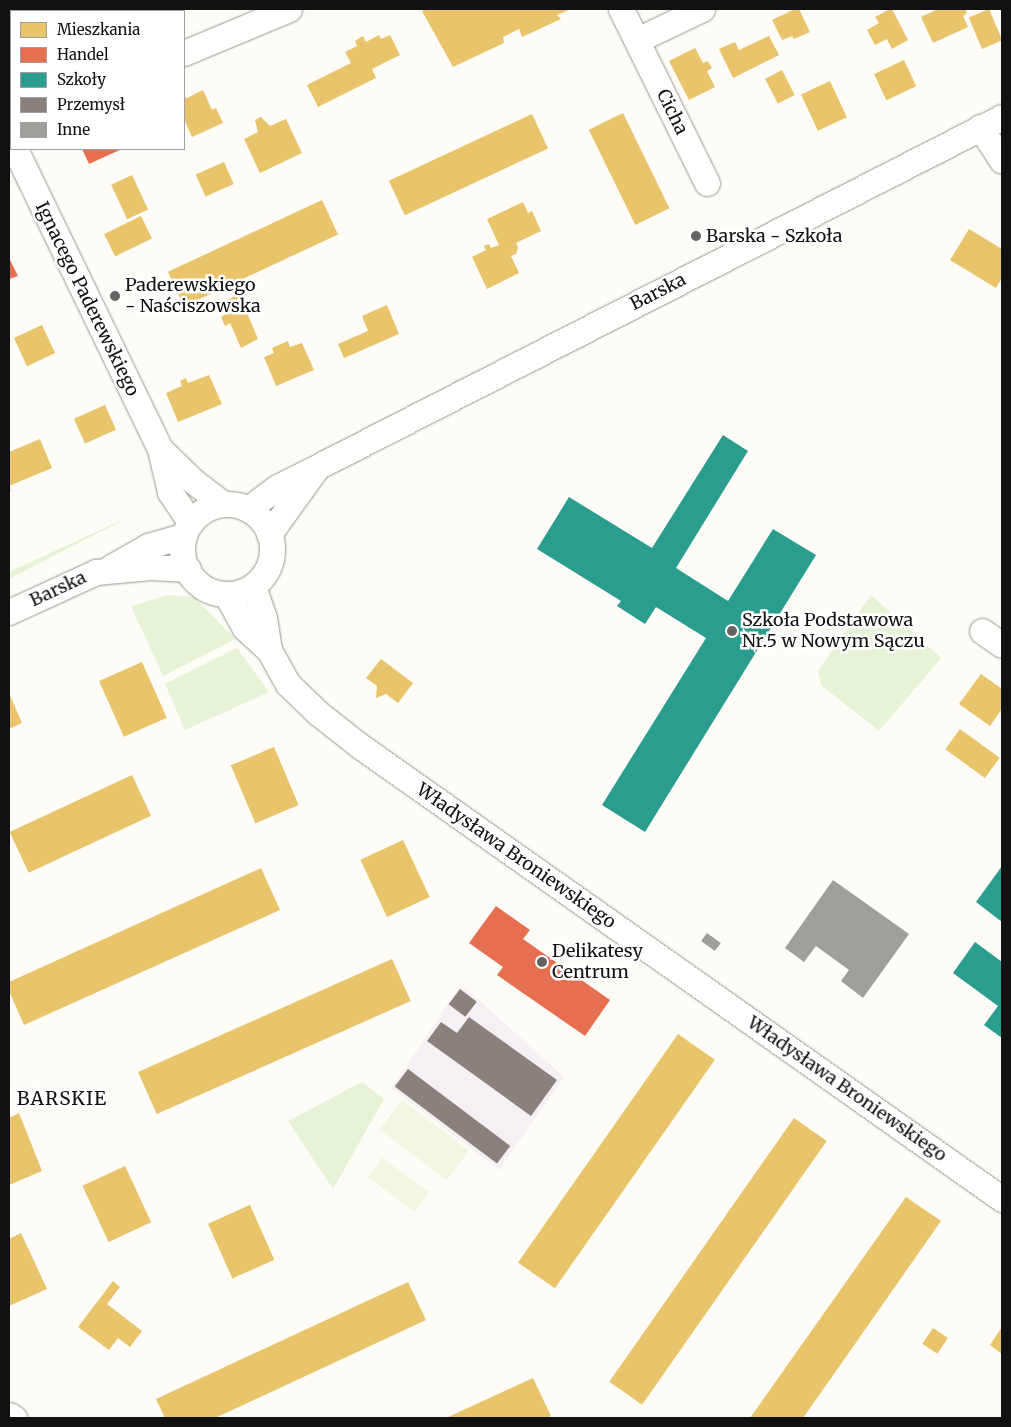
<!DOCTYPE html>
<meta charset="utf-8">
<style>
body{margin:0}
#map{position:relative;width:1011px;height:1427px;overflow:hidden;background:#fdfcf7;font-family:Merriweather,serif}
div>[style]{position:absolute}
.industrial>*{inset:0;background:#f5f0f3}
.green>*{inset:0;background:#e7f3d7}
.pitch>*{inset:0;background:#f0f6e1;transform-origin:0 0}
.homes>*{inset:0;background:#e9c46a;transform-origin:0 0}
.shops>*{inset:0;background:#e76f51}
.schools>*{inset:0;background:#2a9d8f}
.industry>*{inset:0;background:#8a817c;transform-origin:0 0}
.building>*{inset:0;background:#a19f9c;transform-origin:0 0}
.roads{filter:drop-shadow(0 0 1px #979795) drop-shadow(0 0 1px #979795)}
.minor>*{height:25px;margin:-12.5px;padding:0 12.5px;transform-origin:12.5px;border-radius:12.5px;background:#fffffe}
.minor>.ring{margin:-12.5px;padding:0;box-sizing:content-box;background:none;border:25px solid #fffffe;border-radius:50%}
.dots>*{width:14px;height:14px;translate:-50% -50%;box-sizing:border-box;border:2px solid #fff;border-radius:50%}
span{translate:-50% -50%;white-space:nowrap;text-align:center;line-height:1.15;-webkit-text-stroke:5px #fff;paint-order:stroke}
.street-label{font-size:18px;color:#111}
.poi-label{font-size:18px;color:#111}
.left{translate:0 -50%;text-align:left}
.neighbourhood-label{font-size:19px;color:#111;letter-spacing:1px}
.frame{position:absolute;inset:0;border:10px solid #111;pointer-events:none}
.legend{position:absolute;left:10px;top:10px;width:175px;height:140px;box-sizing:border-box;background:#fff;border:1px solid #a0a0a0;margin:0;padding:6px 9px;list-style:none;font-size:15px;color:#111}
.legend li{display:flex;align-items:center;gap:10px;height:25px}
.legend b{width:25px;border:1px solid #a0a0a0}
</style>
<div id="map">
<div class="industrial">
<i style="clip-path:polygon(461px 984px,564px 1077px,499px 1170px,392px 1088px)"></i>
</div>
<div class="green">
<i style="clip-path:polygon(133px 515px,9px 579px,9px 572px)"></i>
<i style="clip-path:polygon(168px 595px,194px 597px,235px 639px,163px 676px,131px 606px)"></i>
<i style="clip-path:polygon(871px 595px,941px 658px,879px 731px,821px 685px,818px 671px)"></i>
<i style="clip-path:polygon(237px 648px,269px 692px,185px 730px,165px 684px)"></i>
<i style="clip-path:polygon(362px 1082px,384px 1099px,333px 1189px,288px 1121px)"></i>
</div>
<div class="pitch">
<i style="left:402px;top:1100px;width:84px;height:37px;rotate:37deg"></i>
<i style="left:382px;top:1158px;width:58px;height:24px;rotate:36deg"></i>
</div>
<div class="homes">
<i style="left:25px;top:9px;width:17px;height:2px"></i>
<i style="clip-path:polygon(426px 9px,571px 9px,557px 15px,561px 19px,522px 37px,519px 29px,503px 37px,504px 43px,453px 67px,422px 11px)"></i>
<i style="clip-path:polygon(795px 9px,799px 9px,810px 32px,794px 39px,792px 36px,782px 40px,772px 20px)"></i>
<i style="clip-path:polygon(890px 9px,892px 9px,908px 40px,892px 49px,887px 39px,875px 45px,867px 30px,879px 23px,875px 17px)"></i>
<i style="clip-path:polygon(938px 9px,965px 9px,967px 13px,963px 16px,968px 27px,933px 43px,921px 17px)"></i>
<i style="left:989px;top:9px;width:34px;height:22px;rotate:67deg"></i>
<i style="clip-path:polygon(379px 35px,381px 39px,390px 35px,400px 55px,372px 69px,376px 78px,318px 107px,307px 85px,351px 63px,345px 52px,357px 46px,355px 41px,363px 36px,366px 42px)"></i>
<i style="clip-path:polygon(769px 36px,779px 55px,733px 78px,719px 49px,735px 42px,739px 50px)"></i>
<i style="clip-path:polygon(695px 48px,703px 63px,708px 61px,712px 68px,707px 71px,715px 87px,689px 100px,669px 61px)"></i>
<i style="clip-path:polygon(11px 58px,11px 79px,9px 73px,9px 59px)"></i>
<i style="left:904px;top:60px;width:29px;height:33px;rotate:65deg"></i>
<i style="left:782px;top:70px;width:28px;height:19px;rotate:63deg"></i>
<i style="left:830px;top:81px;width:40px;height:32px;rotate:65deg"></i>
<i style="clip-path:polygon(203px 90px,212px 110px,216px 108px,223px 123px,192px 137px,184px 119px,184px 97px,187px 98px)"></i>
<i style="left:623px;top:113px;width:106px;height:38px;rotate:64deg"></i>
<i style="left:532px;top:114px;width:38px;height:158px;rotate:65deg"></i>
<i style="clip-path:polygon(261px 117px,270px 126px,286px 119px,302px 153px,260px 173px,244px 139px,258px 132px,255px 120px)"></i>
<i style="left:224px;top:162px;width:24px;height:31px;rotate:66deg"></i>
<i style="left:132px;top:175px;width:38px;height:23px;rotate:65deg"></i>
<i style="left:322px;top:200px;width:38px;height:170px;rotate:65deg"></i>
<i style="clip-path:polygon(523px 202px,528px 213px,532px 211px,541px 231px,516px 243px,518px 248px,516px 254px,511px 256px,519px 273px,487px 289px,472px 257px,486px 250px,484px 246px,489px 244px,491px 248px,499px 245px,487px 219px)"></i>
<i style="left:141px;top:216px;width:25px;height:41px;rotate:64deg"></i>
<i style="clip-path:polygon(969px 229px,1002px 249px,1002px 278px,996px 288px,950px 260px)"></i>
<i style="clip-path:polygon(239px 294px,258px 339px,241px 348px,230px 323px,225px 326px,221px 317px,226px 314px,221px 303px)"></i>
<i style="clip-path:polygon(387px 305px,399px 334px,344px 358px,338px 344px,368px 331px,362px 316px)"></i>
<i style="left:42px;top:325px;width:31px;height:31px;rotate:65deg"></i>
<i style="clip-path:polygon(288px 341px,290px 347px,302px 343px,314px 370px,276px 386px,264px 357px,274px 353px,272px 348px)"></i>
<i style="clip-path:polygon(209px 375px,222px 404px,178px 422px,166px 393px,182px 386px,180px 381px,186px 378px,188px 383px)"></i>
<i style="left:105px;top:405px;width:27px;height:34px;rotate:66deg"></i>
<i style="clip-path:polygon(40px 439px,52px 468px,9px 486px,11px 491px,9px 492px,9px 452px)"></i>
<i style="clip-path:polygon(381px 659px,413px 683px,398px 703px,386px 694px,376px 698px,377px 686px,366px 678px)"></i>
<i style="left:142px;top:662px;width:61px;height:47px;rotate:66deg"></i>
<i style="clip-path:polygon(981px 674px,1002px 689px,1002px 709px,990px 726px,959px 704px)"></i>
<i style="clip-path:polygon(9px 693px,22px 723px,9px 729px)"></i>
<i style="left:960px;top:729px;width:49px;height:25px;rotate:36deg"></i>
<i style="left:274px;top:747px;width:63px;height:47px;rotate:67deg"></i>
<i style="left:132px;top:775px;width:45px;height:135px;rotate:65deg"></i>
<i style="left:403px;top:840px;width:63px;height:47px;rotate:65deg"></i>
<i style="clip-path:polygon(261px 868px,280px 910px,24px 1025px,9px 991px,9px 982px)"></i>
<i style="left:392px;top:959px;width:46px;height:278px;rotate:66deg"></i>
<i style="left:678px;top:1034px;width:45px;height:279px;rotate:35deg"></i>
<i style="clip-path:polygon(19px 1113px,42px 1171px,9px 1185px,9px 1118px)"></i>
<i style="left:794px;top:1118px;width:40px;height:322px;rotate:35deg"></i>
<i style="left:125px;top:1166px;width:62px;height:47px;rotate:65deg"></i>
<i style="clip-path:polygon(906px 1197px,941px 1221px,848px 1354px,803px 1418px,750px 1418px)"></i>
<i style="left:250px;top:1205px;width:60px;height:46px;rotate:66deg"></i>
<i style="clip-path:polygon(21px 1233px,47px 1289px,9px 1306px,9px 1239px)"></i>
<i style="clip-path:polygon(113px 1281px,120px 1287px,107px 1304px,142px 1331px,130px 1347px,118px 1338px,109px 1350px,78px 1327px)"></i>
<i style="clip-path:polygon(408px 1282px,426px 1320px,215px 1418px,165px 1418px,156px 1399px)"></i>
<i style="clip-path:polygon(1002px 1327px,1002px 1354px,990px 1345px)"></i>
<i style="left:933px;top:1328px;width:18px;height:19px;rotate:34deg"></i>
<i style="clip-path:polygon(533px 1378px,551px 1416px,546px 1418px,446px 1418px)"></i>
</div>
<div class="shops">
<i style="clip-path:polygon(82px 149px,122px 149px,89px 164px)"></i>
<i style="clip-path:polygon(9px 258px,18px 276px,9px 279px)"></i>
<i style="clip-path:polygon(496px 906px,530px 930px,523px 939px,610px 1000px,585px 1036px,497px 975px,503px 967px,469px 943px)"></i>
</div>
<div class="schools">
<i style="clip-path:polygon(723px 435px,748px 451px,676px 568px,728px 601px,773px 529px,816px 555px,645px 832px,602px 805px,706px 638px,656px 607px,645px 624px,617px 606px,621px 601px,537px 549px,569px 497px,652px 548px)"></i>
<i style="clip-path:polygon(1002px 866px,1002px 922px,976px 902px)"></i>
<i style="clip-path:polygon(975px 942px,1002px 962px,1002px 1038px,984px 1025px,998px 1006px,953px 973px)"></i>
</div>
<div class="industry">
<i style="left:460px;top:989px;width:21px;height:19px;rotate:37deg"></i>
<i style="clip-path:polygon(469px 1017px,557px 1080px,531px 1116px,427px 1041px,441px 1022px,457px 1033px)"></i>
<i style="left:408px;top:1069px;width:128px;height:22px;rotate:37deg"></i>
</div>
<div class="building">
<i style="clip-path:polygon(833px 880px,909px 934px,863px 998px,841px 981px,849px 970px,816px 946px,804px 962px,785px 948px)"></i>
<i style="left:707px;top:933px;width:17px;height:10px;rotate:36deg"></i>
</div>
<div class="roads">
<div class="minor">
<i style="left:621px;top:9px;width:194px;rotate:63.7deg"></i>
<i style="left:637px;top:40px;width:72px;rotate:-25.5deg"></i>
<i style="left:184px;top:53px;width:114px;rotate:-22.7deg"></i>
<i style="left:9px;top:126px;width:2px;rotate:-27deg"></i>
<i style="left:980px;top:127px;width:40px;rotate:57.1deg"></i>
<i style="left:15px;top:149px;width:333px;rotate:64.2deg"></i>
<i style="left:160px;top:449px;width:44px;rotate:76.9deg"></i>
<i style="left:170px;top:492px;width:37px;rotate:56deg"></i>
<i style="left:160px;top:449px;width:46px;rotate:44.1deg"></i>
<i style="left:193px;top:481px;width:38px;rotate:37deg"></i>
<i class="ring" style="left:182px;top:504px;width:65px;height:65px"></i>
<i style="left:248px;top:509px;width:35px;rotate:-37deg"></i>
<i style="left:276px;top:488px;width:815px;rotate:-27.07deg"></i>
<i style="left:269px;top:534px;width:79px;rotate:-54.3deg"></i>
<i style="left:111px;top:567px;width:43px;rotate:-29.6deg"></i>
<i style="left:148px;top:546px;width:37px;rotate:-16deg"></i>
<i style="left:253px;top:586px;width:34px;rotate:71deg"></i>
<i style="left:264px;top:618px;width:32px;rotate:81deg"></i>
<i style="left:226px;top:594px;width:38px;rotate:61deg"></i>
<i style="left:244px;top:627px;width:34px;rotate:43deg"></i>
<i style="left:269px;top:650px;width:39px;rotate:61deg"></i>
<i style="left:288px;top:684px;width:42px;rotate:44deg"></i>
<i style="left:318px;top:713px;width:53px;rotate:38.2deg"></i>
<i style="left:360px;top:746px;width:786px;rotate:35.21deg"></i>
<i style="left:9px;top:612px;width:96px;rotate:-24.7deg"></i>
<i style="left:96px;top:572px;width:54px;rotate:-5.3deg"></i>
<i style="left:150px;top:567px;width:38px;rotate:3deg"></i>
<i style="left:982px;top:631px;width:24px;rotate:35deg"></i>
<i style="left:9px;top:1415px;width:6px;rotate:31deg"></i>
</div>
</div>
<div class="dots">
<i style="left:696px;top:236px;background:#646362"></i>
<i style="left:115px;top:296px;background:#646362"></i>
<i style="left:732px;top:631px;background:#646362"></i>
<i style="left:542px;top:962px;background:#646362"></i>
</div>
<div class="street-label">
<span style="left:672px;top:112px;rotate:64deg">Cicha</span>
<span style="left:658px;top:292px;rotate:-27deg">Barska</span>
<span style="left:87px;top:299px;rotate:64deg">Ignacego Paderewskiego</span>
<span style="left:58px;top:589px;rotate:-25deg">Barska</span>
<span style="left:516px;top:856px;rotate:35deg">Władysława Broniewskiego</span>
<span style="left:847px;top:1089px;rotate:35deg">Władysława Broniewskiego</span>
</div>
<div class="poi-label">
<span class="left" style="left:706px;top:236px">Barska - Szkoła</span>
<span class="left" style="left:125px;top:296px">Paderewskiego<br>- Naściszowska</span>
<span class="left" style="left:742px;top:631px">Szkoła Podstawowa<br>Nr.5 w Nowym Sączu</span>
<span class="left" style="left:552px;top:962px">Delikatesy<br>Centrum</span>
</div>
<div class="neighbourhood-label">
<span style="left:62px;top:1099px">BARSKIE</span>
</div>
<div class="frame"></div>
<ul class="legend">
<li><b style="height:14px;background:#e9c46a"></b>Mieszkania</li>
<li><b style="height:14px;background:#e76f51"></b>Handel</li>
<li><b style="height:14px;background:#2a9d8f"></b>Szkoły</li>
<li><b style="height:14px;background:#8a817c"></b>Przemysł</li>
<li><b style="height:14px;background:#a19f9c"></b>Inne</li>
</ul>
</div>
